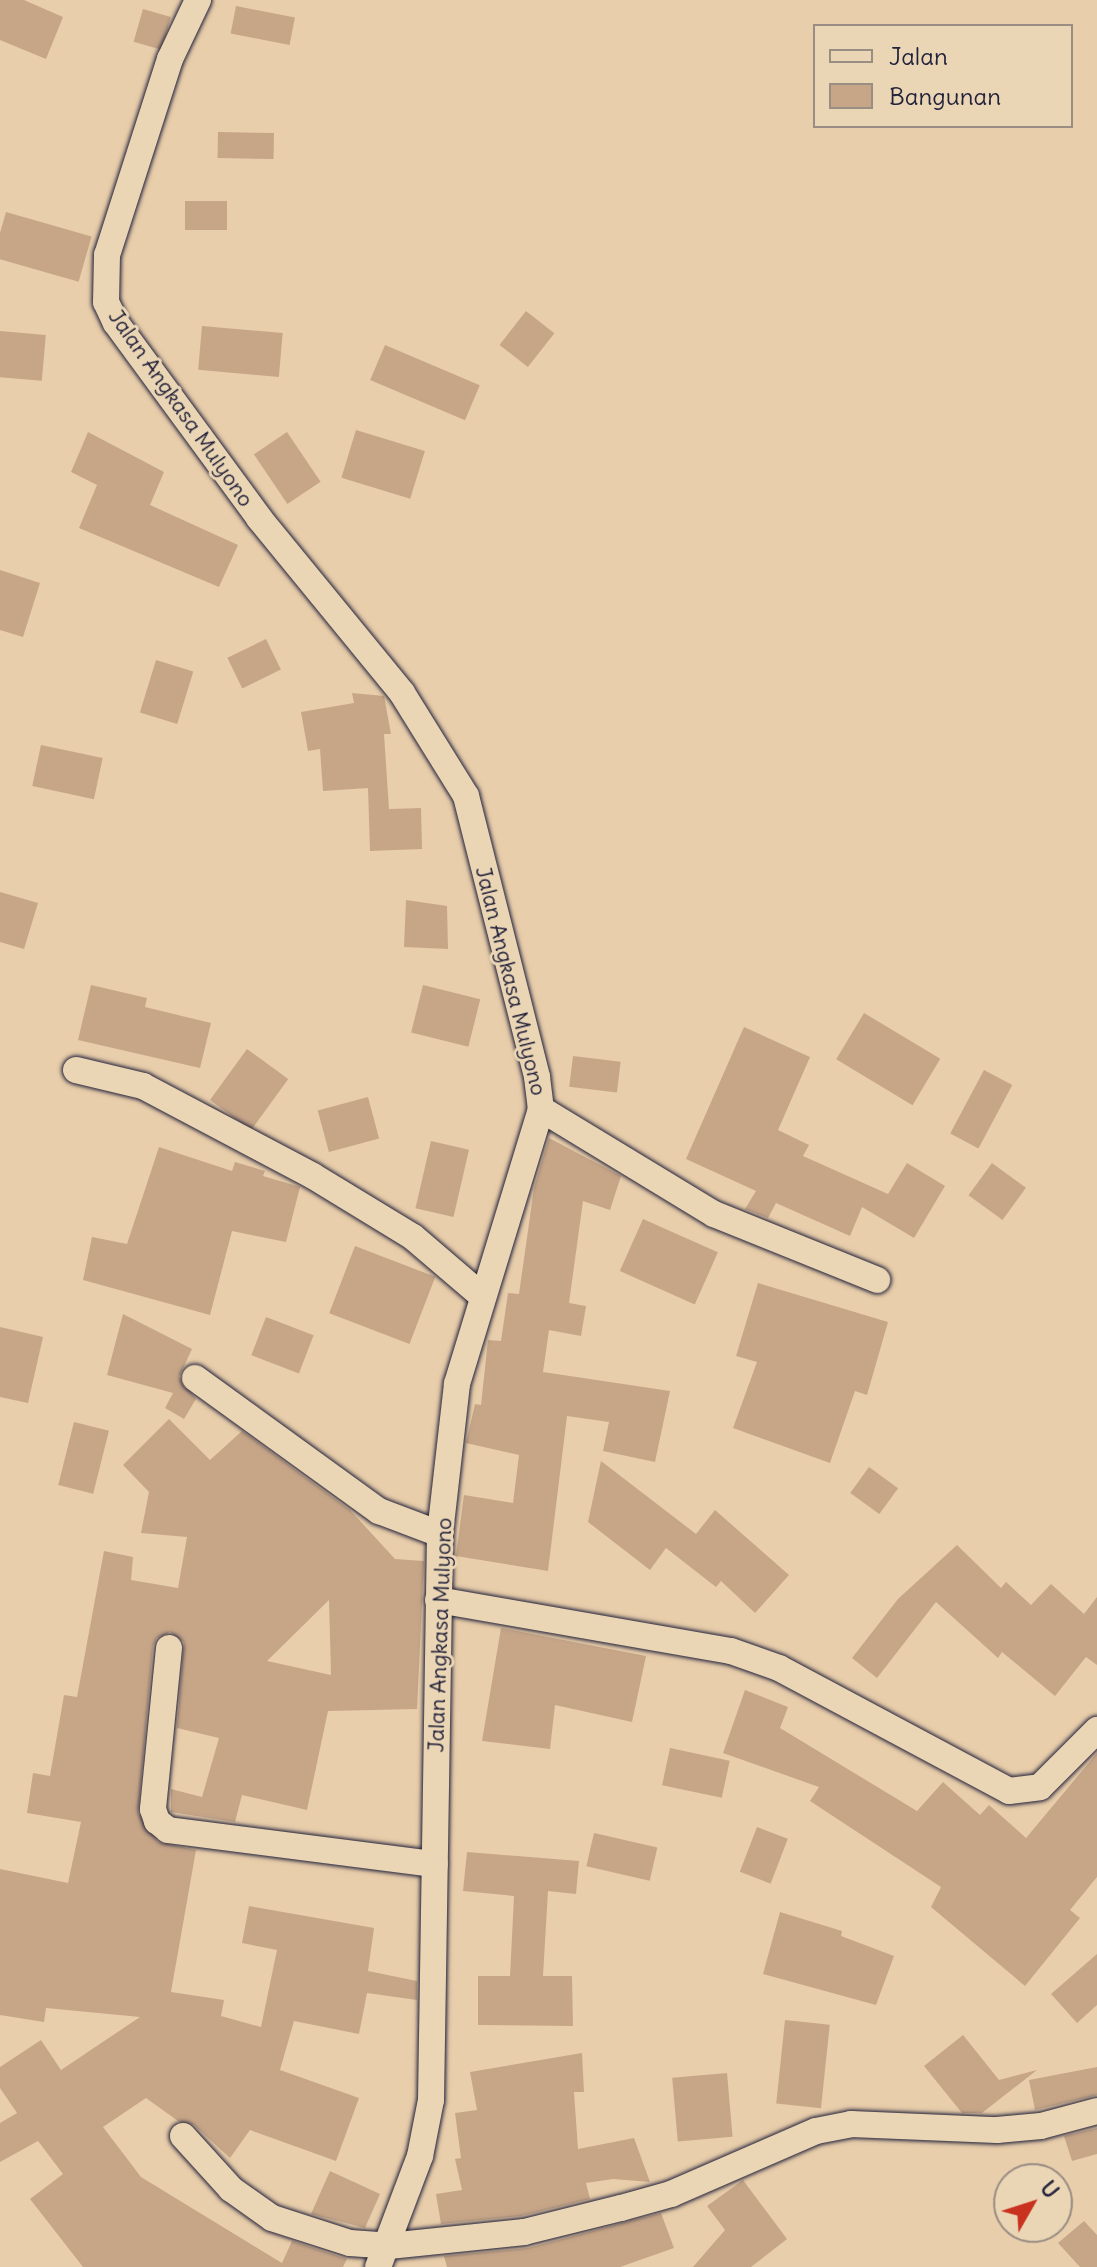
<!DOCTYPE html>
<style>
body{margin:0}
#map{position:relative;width:1097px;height:2267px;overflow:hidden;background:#e9ceab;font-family:Delius,sans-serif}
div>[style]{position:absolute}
.building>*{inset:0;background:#c7a688;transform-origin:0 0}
.roads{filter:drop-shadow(0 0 2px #22223b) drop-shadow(0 0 2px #22223b)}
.street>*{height:26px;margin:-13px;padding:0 13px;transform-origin:13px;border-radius:13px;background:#ead5b4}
span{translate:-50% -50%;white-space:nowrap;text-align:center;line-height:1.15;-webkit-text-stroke:6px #ead5b4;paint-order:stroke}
.street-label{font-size:22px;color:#22223b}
.legend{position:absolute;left:813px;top:24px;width:260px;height:104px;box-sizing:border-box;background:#ead5b4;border:2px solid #9a8d84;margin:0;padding:10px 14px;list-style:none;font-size:24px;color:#22223b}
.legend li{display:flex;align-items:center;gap:16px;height:40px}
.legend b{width:40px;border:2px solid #9a8d84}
.north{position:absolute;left:993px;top:2163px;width:80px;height:80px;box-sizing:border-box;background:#ead5b4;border:2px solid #9a8d84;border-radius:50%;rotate:51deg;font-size:22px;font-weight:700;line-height:32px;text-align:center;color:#22223b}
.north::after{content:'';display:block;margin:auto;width:28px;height:36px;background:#c8321e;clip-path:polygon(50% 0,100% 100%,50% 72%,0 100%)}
</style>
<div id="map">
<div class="building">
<i style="clip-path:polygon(0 0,24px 0,63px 17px,46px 59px,0 40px)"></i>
<i style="left:236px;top:6px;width:60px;height:28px;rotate:11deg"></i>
<i style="left:143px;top:9px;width:29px;height:34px;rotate:16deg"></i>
<i style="left:218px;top:132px;width:56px;height:26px;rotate:1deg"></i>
<i style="left:185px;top:201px;width:42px;height:29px"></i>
<i style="left:6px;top:212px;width:89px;height:47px;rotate:16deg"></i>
<i style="left:526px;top:311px;width:36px;height:43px;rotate:38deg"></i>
<i style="left:202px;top:326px;width:81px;height:44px;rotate:5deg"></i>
<i style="left:0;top:331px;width:46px;height:46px;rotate:5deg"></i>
<i style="left:385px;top:345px;width:103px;height:38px;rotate:23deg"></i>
<i style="left:356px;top:430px;width:72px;height:50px;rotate:17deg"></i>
<i style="clip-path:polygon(88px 432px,164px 472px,150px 505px,238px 545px,219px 587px,79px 528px,97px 485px,71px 472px)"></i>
<i style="left:287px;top:432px;width:60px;height:40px;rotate:56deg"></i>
<i style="clip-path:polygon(0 570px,40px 583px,23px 637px,0 630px)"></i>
<i style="left:266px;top:639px;width:34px;height:43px;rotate:64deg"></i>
<i style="left:156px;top:660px;width:39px;height:55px;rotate:17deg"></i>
<i style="clip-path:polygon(352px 693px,384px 696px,391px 734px,384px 734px,389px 809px,421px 808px,422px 849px,370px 851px,368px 788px,323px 791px,320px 749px,308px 751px,301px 712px,354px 703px)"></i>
<i style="left:41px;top:745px;width:63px;height:42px;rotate:12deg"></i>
<i style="clip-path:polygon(0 892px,38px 903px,24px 949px,0 942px)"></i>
<i style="clip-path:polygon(406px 900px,447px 906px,448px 949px,404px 947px)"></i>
<i style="clip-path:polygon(91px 985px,147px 998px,145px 1007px,211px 1023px,200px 1068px,78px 1040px)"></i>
<i style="left:423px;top:985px;width:59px;height:49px;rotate:14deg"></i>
<i style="left:864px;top:1013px;width:89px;height:54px;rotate:31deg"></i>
<i style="clip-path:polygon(744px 1027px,810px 1057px,778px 1130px,809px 1145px,803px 1156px,888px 1194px,907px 1163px,945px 1186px,914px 1238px,862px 1207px,850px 1236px,776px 1203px,768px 1218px,745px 1209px,756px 1191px,686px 1159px)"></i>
<i style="left:247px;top:1049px;width:51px;height:63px;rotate:36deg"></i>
<i style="left:573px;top:1056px;width:48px;height:31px;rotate:7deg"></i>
<i style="left:984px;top:1070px;width:32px;height:72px;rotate:28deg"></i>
<i style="left:368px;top:1097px;width:43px;height:52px;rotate:75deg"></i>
<i style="clip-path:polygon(549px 1138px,621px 1176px,610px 1210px,583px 1201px,569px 1303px,586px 1306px,581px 1336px,549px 1330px,543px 1372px,670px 1391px,655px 1462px,603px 1451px,609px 1422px,567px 1416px,548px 1571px,456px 1556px,464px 1495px,513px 1503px,519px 1455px,466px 1443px,475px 1404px,481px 1405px,488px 1340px,501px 1341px,508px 1293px,519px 1294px,534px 1188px)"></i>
<i style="left:431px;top:1141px;width:39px;height:69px;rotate:13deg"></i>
<i style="clip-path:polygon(159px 1147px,232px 1171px,235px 1162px,265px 1171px,263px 1176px,300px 1187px,286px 1242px,232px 1231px,210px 1315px,83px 1280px,92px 1237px,127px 1244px)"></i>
<i style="left:992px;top:1163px;width:42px;height:40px;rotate:36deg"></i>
<i style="left:643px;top:1219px;width:82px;height:57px;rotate:24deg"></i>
<i style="left:355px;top:1246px;width:86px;height:72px;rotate:21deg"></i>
<i style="clip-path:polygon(758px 1283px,888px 1322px,867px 1395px,855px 1391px,830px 1463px,733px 1428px,757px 1362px,736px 1356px)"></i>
<i style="clip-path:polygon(123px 1314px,192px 1349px,179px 1377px,196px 1399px,184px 1419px,165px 1408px,173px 1393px,107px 1375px)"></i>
<i style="left:266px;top:1317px;width:51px;height:41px;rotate:21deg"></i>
<i style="clip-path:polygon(0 1327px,43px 1337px,28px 1403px,0 1397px)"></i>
<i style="clip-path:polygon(evenodd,169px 1419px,210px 1460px,242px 1431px,350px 1510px,395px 1559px,424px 1561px,417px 1709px,328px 1711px,307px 1810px,242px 1795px,235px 1822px,171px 1812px,171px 1789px,202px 1797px,219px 1738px,177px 1728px,184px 1642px,170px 1632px,157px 1638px,153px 1646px,138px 1813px,158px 1842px,196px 1850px,171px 1992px,224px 2000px,221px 2016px,261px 2027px,277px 1950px,242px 1943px,249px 1906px,374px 1928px,368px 1971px,417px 1981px,417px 2000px,367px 1993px,359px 2034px,294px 2021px,280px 2070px,359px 2098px,336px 2161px,250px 2130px,230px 2158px,194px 2125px,178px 2121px,146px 2098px,103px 2127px,141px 2177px,282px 2263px,292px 2241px,347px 2259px,343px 2267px,83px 2267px,30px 2199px,63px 2174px,38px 2141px,0 2162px,0 2123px,17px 2113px,0 2088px,0 2067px,41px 2040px,61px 2070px,140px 2017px,46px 2008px,44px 2022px,0 2015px,0 1869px,68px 1883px,81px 1822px,27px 1813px,33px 1773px,50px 1776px,64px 1695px,77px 1697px,104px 1551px,133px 1557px,131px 1580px,178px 1588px,187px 1537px,141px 1533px,149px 1492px,123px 1465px,169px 1419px,329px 1600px,331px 1675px,267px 1661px,329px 1600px)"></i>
<i style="left:74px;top:1422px;width:36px;height:65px;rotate:14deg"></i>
<i style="clip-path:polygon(601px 1461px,696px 1534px,715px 1510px,789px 1575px,755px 1613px,721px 1581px,716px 1587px,666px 1548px,650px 1570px,588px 1522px)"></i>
<i style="left:869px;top:1467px;width:36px;height:32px;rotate:36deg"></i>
<i style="clip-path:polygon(957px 1545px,1001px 1588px,1006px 1582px,1031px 1605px,1051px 1584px,1084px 1614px,1097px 1597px,1097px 1665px,1086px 1657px,1055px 1696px,1002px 1652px,998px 1658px,936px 1602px,877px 1678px,852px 1658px,898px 1599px)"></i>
<i style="clip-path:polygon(501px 1628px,646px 1656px,632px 1722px,555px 1705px,550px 1749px,482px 1741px)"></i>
<i style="clip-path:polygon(745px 1690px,788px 1707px,780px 1728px,917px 1811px,943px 1782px,980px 1815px,989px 1805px,1026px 1838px,1097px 1753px,1097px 1877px,1070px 1910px,1080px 1918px,1025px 1986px,931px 1907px,941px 1887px,810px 1801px,819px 1787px,723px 1753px)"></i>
<i style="left:670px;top:1748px;width:61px;height:38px;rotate:12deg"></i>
<i style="left:757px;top:1827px;width:33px;height:48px;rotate:21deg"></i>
<i style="left:594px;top:1833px;width:65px;height:34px;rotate:13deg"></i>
<i style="clip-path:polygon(467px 1852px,579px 1861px,576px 1894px,548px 1891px,543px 1976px,572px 1976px,573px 2026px,478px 2025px,478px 1976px,510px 1976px,514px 1896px,463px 1891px)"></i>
<i style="clip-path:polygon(780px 1912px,842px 1931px,841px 1936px,894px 1956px,876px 2005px,763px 1974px)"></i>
<i style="clip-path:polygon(1097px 1954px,1097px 2005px,1077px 2023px,1051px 1994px)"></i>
<i style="left:785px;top:2020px;width:45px;height:84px;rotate:6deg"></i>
<i style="clip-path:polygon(963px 2035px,999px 2080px,1037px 2070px,982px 2113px,962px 2113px,924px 2066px)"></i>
<i style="clip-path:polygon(582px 2053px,584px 2092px,574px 2092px,578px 2149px,634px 2138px,650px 2182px,613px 2179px,586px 2183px,590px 2199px,521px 2216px,441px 2224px,436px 2194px,462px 2190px,455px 2159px,461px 2158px,455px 2113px,477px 2110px,470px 2072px)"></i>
<i style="clip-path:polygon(1097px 2067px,1097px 2095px,1035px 2110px,1029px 2080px)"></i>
<i style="left:727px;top:2073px;width:64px;height:55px;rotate:85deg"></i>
<i style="clip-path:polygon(1097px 2128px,1097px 2154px,1072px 2161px,1064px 2136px)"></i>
<i style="clip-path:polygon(330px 2171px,380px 2194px,365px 2228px,311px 2214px)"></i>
<i style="clip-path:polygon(743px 2180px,787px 2239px,751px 2267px,693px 2267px,725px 2230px,707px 2206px)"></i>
<i style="clip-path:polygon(661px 2213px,674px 2248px,620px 2267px,447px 2267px,444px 2256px,528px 2248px)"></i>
<i style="clip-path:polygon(1084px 2221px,1097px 2235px,1097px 2267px,1080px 2267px,1058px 2243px)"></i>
</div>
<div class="roads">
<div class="street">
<i style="left:198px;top:0;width:65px;rotate:115.4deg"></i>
<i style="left:170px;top:59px;width:206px;rotate:107.8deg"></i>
<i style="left:107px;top:255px;width:47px;rotate:91.2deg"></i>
<i style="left:106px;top:302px;width:23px;rotate:65deg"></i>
<i style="left:116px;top:323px;width:242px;rotate:53.7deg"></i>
<i style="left:259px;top:518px;width:226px;rotate:50.7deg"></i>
<i style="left:402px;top:693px;width:121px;rotate:58.1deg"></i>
<i style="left:466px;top:796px;width:290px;rotate:75.8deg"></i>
<i style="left:537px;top:1077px;width:32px;rotate:83deg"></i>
<i style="left:541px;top:1109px;width:288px;rotate:107deg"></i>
<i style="left:457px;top:1384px;width:151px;rotate:96.5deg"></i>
<i style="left:440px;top:1534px;width:566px;rotate:90.91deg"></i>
<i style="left:431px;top:2100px;width:57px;rotate:101.1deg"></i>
<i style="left:420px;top:2156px;width:119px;rotate:110.7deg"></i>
<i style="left:76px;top:1070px;width:69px;rotate:13.4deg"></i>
<i style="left:143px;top:1086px;width:192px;rotate:27.9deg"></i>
<i style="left:313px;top:1176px;width:117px;rotate:31.4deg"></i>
<i style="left:413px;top:1237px;width:89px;rotate:40.5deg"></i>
<i style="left:541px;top:1109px;width:202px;rotate:31.3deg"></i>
<i style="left:714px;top:1214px;width:176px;rotate:22deg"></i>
<i style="left:195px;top:1378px;width:227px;rotate:35.9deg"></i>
<i style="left:379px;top:1511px;width:65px;rotate:20.7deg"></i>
<i style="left:438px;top:1600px;width:297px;rotate:9.9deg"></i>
<i style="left:731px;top:1651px;width:51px;rotate:19.5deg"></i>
<i style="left:779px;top:1668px;width:261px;rotate:28.1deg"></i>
<i style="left:1009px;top:1791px;width:31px;rotate:-7deg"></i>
<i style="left:1040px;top:1787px;width:81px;rotate:-45deg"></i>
<i style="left:169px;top:1648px;width:162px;rotate:95.7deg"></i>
<i style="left:153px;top:1809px;width:13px;rotate:72deg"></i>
<i style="left:157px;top:1821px;width:14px;rotate:39deg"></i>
<i style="left:168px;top:1830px;width:269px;rotate:7.3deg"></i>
<i style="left:183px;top:2136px;width:72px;rotate:47.8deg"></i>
<i style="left:231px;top:2189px;width:50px;rotate:35.3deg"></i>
<i style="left:272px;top:2218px;width:82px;rotate:17.8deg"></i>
<i style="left:350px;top:2243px;width:39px;rotate:4deg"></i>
<i style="left:389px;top:2246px;width:136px;rotate:-5.9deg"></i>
<i style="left:524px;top:2232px;width:100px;rotate:-13.9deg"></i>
<i style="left:621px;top:2208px;width:52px;rotate:-15.6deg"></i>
<i style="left:671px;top:2194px;width:158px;rotate:-23.5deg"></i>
<i style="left:816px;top:2131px;width:36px;rotate:-11deg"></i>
<i style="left:851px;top:2124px;width:146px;rotate:2.4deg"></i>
<i style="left:997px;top:2130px;width:44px;rotate:-5.2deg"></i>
<i style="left:1041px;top:2126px;width:58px;rotate:-15deg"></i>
</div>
</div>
<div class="street-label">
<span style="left:181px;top:408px;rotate:55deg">Jalan Angkasa Mulyono</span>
<span style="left:511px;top:981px;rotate:76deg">Jalan Angkasa Mulyono</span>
<span style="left:440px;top:1635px;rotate:-88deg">Jalan Angkasa Mulyono</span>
</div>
<ul class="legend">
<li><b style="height:10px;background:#ead5b4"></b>Jalan</li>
<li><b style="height:22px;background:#c7a688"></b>Bangunan</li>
</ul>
<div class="north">U</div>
</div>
